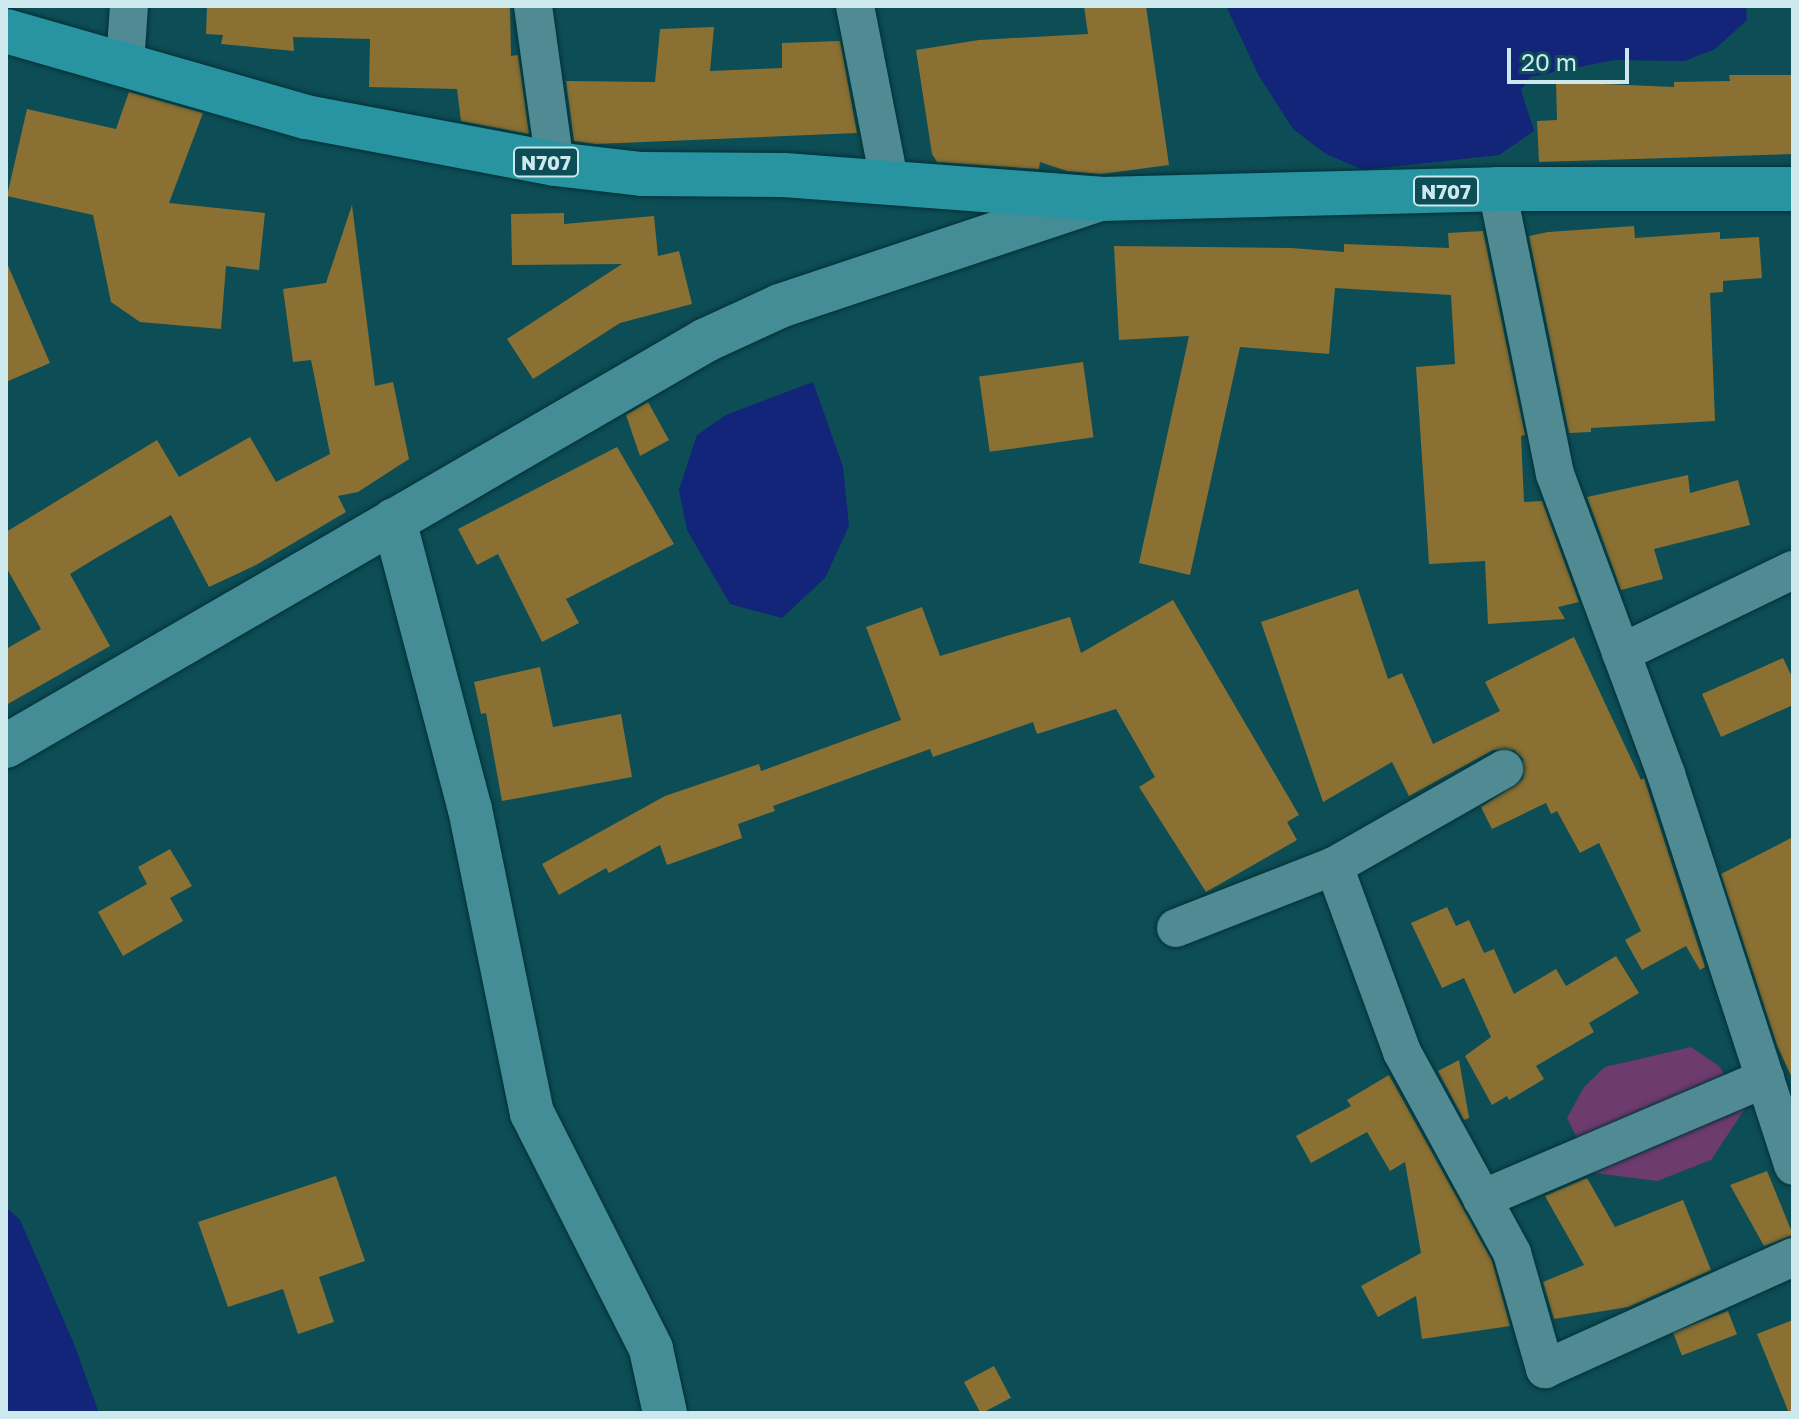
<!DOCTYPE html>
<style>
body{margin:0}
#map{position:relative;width:1799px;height:1419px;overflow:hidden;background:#0d4d55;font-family:"Golos Text",sans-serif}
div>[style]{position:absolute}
.green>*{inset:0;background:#6e3b6e}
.water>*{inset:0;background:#122579}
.building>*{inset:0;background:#8a7032;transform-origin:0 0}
.roads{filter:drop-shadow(0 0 2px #003137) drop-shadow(0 0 2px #003137)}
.street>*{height:38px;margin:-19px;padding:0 19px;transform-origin:19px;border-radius:19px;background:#508a92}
.secondary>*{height:44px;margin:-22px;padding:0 22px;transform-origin:22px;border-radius:22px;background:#448d96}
.highway>*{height:44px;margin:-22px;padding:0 22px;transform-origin:22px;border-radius:22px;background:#2994a1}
span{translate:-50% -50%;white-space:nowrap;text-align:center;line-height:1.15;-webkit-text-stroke:6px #0d4d55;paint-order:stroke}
.shield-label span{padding:2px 6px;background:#0d4d55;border:2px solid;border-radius:6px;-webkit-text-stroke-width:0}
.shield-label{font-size:20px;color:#cde9ee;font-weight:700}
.frame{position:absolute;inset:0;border:8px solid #cde9ee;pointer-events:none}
.scale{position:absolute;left:1507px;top:48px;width:122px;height:36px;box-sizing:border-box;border:4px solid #cde9ee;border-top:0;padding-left:10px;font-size:24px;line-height:28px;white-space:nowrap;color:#cde9ee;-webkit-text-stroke:6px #0d4d55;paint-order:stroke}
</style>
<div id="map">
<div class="green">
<i style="clip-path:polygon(1691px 1047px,1719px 1066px,1746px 1107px,1711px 1160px,1657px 1181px,1595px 1173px,1567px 1118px,1584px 1087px,1605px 1067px)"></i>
</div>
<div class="water">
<i style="clip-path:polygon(1226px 6px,1746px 6px,1747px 20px,1715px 49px,1685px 61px,1614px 60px,1530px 77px,1521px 90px,1534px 131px,1499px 155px,1363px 170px,1326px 154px,1293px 129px,1259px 76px)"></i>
<i style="clip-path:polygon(813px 382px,843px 467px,849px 526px,825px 578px,782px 618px,730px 604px,687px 530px,679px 490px,697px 435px,726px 415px)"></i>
<i style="clip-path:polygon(6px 1207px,20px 1220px,74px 1344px,99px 1413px,6px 1413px)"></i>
</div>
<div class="building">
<i style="clip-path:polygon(207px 6px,510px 6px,511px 56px,518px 55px,529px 134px,461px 121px,457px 89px,369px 87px,370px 39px,293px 37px,294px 51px,221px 44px,223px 35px,206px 34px)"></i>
<i style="clip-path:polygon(1084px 6px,1146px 6px,1169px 165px,1101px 174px,1067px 171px,1040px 162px,1039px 169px,937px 162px,932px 154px,916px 50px,979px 40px,1088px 34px)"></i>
<i style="clip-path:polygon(714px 27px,710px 71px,782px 68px,782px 43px,840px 41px,857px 133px,596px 144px,574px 141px,566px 81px,655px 82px,660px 29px)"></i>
<i style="clip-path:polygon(1729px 75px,1793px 75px,1793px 154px,1539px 162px,1537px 121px,1557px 120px,1556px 82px,1674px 87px,1674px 82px,1730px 81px)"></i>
<i style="clip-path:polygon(129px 92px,203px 113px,169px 203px,265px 213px,259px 270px,226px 266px,221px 329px,140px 322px,111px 302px,93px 215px,7px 196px,27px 109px,116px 129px)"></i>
<i style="clip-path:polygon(352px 205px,375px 386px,393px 382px,409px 459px,358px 492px,338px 496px,346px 512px,256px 565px,209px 587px,171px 515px,96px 558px,70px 574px,110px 646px,6px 705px,6px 649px,41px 629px,6px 567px,6px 532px,157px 440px,179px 477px,250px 437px,276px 482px,330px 454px,311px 360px,293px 362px,283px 289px,326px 283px)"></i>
<i style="clip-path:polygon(564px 213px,564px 224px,654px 216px,658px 256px,679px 251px,692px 304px,620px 323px,533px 379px,507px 339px,622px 264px,512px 265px,511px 214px)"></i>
<i style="clip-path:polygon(1634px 226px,1635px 238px,1720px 232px,1720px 239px,1759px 237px,1762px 278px,1723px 281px,1723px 292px,1710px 293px,1715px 421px,1591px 428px,1591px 432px,1569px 433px,1529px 236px,1548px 232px)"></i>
<i style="clip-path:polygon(1483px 231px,1525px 435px,1521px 436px,1524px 502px,1542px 501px,1579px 602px,1558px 607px,1565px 619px,1488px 624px,1485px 561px,1429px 564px,1416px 367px,1455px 364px,1451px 295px,1335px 288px,1329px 354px,1240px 347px,1190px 575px,1139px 563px,1189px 336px,1119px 340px,1114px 246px,1291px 248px,1344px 252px,1344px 244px,1449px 248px,1448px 233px)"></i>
<i style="clip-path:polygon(6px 261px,50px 363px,6px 382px)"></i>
<i style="left:1083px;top:362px;width:76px;height:105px;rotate:82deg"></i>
<i style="clip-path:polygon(648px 402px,669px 440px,640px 456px,626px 415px)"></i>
<i style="clip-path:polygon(617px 447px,674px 544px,566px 599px,579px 623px,542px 642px,498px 554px,477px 565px,458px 529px)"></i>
<i style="clip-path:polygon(1688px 475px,1690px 493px,1738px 480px,1750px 525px,1654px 549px,1663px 579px,1621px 590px,1587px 497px)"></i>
<i style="clip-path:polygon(1358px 589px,1388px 679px,1402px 673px,1433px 744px,1500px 711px,1485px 682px,1574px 637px,1641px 780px,1644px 778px,1705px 967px,1700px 970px,1686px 946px,1642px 970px,1625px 940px,1641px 931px,1599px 843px,1580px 853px,1557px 811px,1551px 814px,1546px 803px,1492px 829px,1481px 807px,1523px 779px,1523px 759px,1514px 750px,1493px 750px,1409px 796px,1392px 762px,1323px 802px,1261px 622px)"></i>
<i style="clip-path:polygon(1173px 600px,1299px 815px,1287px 822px,1297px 840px,1206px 892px,1139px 787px,1155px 777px,1116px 709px,1037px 734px,1033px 722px,933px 757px,930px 749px,773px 806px,775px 811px,738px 824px,742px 838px,667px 865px,660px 845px,609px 873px,606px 868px,559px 895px,542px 864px,665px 796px,759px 764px,761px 771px,901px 720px,866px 627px,922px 607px,940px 656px,1070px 617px,1081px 653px)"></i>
<i style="clip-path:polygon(1783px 658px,1793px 679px,1793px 705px,1721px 737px,1702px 694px)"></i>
<i style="clip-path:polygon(540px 667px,553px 727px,621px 714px,632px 777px,502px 801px,486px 713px,481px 714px,474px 682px)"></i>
<i style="clip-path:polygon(1793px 837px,1793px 1080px,1777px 1045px,1721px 874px)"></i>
<i style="clip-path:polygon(170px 849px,192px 886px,170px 898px,183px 921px,123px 956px,98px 912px,147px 884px,138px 867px)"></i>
<i style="clip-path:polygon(1447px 907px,1456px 926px,1469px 920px,1484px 953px,1494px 949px,1514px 994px,1556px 969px,1566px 986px,1616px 956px,1639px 993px,1589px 1023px,1594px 1032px,1536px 1066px,1544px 1079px,1509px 1100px,1507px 1096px,1492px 1105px,1465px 1056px,1491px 1037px,1464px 978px,1442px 988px,1411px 923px)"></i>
<i style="clip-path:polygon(1459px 1060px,1469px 1118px,1464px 1120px,1438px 1071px)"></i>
<i style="clip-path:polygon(1389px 1075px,1492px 1261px,1510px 1326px,1422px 1339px,1416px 1296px,1378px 1317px,1361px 1286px,1421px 1253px,1405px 1162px,1390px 1171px,1367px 1132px,1311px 1163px,1296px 1136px,1351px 1106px,1347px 1100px)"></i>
<i style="clip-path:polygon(1767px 1171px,1793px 1235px,1764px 1246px,1730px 1185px)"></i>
<i style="clip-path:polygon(336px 1176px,365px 1261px,319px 1277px,334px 1322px,298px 1334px,283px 1289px,228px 1307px,198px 1222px)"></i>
<i style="clip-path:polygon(1587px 1178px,1615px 1227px,1683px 1200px,1711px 1270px,1628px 1307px,1554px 1319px,1543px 1282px,1584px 1265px,1545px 1196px)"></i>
<i style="left:1728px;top:1311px;width:25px;height:59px;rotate:69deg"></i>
<i style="clip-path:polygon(1793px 1320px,1793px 1413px,1789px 1413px,1757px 1334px)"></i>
<i style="left:994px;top:1366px;width:36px;height:34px;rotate:62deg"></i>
</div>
<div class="roads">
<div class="street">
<i style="left:533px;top:6px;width:160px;rotate:82.1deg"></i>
<i style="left:855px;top:6px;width:182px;rotate:78.9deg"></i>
<i style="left:125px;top:64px;width:58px;rotate:-86.1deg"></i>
<i style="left:1497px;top:189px;width:291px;rotate:78.5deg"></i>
<i style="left:1555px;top:474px;width:320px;rotate:69.7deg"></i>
<i style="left:1666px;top:774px;width:412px;rotate:72deg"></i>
<i style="left:1621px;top:653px;width:191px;rotate:-25.8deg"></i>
<i style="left:1334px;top:866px;width:198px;rotate:69.9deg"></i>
<i style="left:1402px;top:1052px;width:229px;rotate:61.3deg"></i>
<i style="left:1512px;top:1253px;width:121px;rotate:74.1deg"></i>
<i style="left:1545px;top:1369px;width:272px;rotate:-24.3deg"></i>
<i style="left:1176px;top:928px;width:170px;rotate:-21.4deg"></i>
<i style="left:1334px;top:866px;width:196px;rotate:-29.7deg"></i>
<i style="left:1482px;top:1199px;width:308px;rotate:-23.1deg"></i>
</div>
<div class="secondary">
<i style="left:394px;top:520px;width:299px;rotate:75.3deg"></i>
<i style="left:470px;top:809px;width:310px;rotate:78.5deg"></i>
<i style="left:532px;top:1113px;width:264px;rotate:63.2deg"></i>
<i style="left:651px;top:1349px;width:66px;rotate:77.7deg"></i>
<i style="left:6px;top:746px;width:809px;rotate:-30.11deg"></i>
<i style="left:706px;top:340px;width:81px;rotate:-24.7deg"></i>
<i style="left:780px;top:306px;width:337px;rotate:-18.5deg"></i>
</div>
<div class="highway">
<i style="left:6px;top:31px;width:312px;rotate:16deg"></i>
<i style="left:306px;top:117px;width:253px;rotate:10.7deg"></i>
<i style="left:555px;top:164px;width:87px;rotate:6.6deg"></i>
<i style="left:641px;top:174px;width:143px;rotate:0.4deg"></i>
<i style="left:784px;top:175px;width:317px;rotate:4.3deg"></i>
<i style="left:1100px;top:199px;width:397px;rotate:-1.4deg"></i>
<i style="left:1497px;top:189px;width:296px"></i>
</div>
</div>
<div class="shield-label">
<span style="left:546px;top:162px">N707</span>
<span style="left:1446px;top:191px">N707</span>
</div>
<div class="frame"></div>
<div class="scale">20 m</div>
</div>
